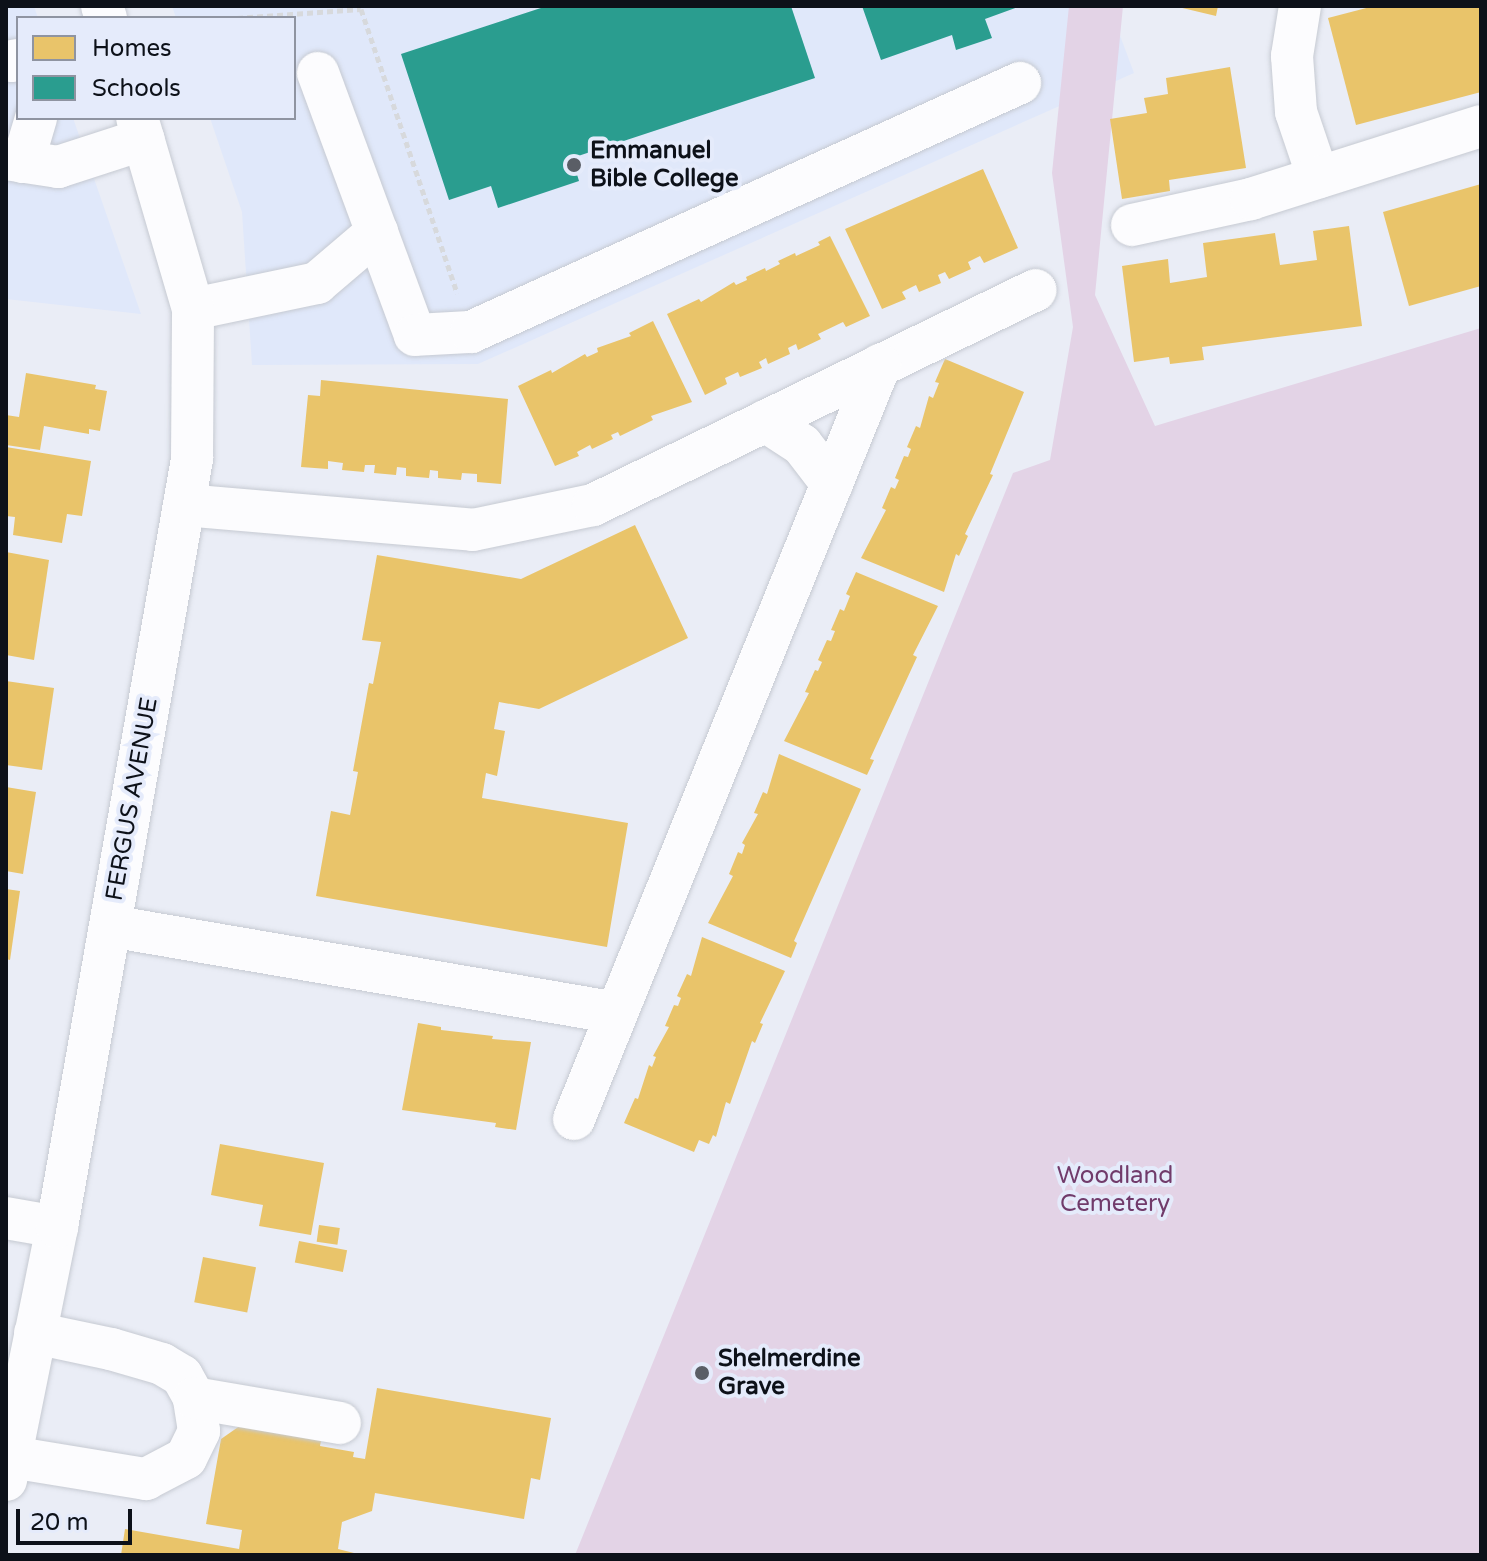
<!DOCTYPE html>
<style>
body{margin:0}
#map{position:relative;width:1487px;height:1561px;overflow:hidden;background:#eaedf6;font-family:"Varela Round",sans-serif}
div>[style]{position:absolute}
.built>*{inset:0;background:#e0e8fa}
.green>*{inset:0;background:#e3d3e6}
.homes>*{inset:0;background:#e9c46a;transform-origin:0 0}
.schools>*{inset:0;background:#2a9d8f}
.path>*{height:5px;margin-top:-2.5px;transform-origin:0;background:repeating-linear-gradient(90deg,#d7d9dc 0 6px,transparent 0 10px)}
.roads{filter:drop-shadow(0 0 2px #c6cad2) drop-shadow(0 0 2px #c6cad2)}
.minor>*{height:42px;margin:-21px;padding:0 21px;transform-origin:21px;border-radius:21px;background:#fcfcfe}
.dots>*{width:22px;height:22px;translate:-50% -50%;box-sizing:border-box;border:4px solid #e5ebfb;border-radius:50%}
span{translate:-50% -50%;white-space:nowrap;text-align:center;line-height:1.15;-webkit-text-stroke:8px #e5ebfb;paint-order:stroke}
.poi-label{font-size:24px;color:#0d1119;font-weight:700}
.left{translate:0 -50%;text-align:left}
.street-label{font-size:24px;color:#0d1119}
.park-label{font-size:24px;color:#713b6b}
.frame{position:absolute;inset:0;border:8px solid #0d1119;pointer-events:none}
.legend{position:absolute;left:16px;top:16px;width:280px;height:104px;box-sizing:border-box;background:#e5ebfb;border:2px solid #8f94a1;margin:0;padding:10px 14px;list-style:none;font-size:24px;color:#0d1119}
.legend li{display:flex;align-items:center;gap:16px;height:40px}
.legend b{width:40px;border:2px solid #8f94a1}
.scale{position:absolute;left:16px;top:1509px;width:116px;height:36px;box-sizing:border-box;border:4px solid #0d1119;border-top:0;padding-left:10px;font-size:24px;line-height:28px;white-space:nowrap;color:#0d1119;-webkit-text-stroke:6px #e5ebfb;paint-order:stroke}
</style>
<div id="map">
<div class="built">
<i style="clip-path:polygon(6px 6px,34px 6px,38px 18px,18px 18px,18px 118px,73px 118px,141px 314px,6px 299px)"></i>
<i style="clip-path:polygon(172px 6px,1109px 6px,1134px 73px,478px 364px,252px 365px,242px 212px,210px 118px,294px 118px,294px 18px,176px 18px)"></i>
</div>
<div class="green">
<i style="clip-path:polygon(1069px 6px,1123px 6px,1095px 295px,1155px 426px,1481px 328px,1481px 1555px,575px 1555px,1013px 473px,1050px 460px,1073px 327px,1052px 173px)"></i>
</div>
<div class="homes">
<i style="clip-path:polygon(1174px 6px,1218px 6px,1216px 16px)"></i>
<i style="clip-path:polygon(1374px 6px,1481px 6px,1481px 92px,1356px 125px,1328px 18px)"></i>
<i style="clip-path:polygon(1230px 67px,1246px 168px,1169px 180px,1170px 191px,1122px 199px,1110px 119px,1147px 113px,1144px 98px,1168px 94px,1166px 78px)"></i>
<i style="clip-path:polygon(983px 169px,1018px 248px,984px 263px,980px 256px,968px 262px,971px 269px,949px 279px,945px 272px,938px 275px,941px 283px,919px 292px,916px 285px,902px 292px,906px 299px,882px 309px,845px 229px)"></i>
<i style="clip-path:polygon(1481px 184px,1481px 286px,1409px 306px,1383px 212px)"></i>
<i style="clip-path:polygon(1349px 226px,1362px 326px,1202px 347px,1204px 360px,1170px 364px,1169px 357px,1134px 362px,1122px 266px,1168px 259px,1170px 283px,1207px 277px,1203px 243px,1275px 233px,1280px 265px,1317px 260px,1313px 231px)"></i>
<i style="clip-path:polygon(830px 236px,870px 316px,846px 327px,843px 322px,818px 334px,821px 339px,798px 350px,796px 344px,788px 348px,790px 354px,768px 364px,766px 358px,759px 362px,762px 368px,740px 377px,738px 372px,725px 378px,727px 384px,705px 395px,667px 314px,699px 299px,701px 302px,734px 282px,736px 285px,747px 280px,746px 277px,765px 268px,766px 271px,780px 264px,778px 261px,795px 253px,796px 256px,820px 245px,818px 242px)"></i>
<i style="clip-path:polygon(653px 321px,692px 402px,651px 416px,653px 420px,620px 436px,618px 432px,611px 435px,613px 439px,592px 449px,590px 445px,577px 452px,579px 456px,555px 466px,518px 386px,551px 370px,552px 373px,585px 354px,587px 357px,598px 352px,597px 348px,631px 336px,629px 333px)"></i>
<i style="clip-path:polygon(945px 359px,1024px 392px,990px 474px,993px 475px,965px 534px,968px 536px,959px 556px,956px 554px,944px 592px,861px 558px,886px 510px,882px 508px,891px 487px,895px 489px,899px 480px,895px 478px,904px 456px,908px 457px,911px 449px,907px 447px,916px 426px,920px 428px,929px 396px,933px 398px,939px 383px,935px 382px)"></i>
<i style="clip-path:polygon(26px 373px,96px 385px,95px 389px,107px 391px,100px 431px,89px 429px,89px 434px,44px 426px,40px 450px,6px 445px,6px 415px,19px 417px)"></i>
<i style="clip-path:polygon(321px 380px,508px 399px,501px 484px,477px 482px,477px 474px,462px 473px,461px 480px,438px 478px,438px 471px,430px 470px,429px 478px,406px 476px,406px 468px,397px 467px,396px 475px,374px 473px,375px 465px,365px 465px,364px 472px,342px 470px,343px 463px,328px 461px,328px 469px,301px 467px,308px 395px,320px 396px)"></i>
<i style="clip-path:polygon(6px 447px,91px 461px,82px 516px,67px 514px,62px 543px,13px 535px,15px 517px,6px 516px)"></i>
<i style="clip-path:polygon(635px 525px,688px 638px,539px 709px,499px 702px,494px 729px,505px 731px,497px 776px,486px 773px,482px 798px,628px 823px,607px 947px,316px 896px,331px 811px,350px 815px,358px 772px,353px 771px,369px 683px,373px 684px,381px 642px,362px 640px,377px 555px,521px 579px)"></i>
<i style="clip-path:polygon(6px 552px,49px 560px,34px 660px,6px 655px)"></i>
<i style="clip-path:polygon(856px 572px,938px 606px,913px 655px,917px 657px,870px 759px,874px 760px,867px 775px,784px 741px,809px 693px,805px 692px,815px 670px,818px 671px,822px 662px,818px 660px,827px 640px,831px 641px,835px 631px,831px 630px,840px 609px,844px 611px,850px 596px,846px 594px)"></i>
<i style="clip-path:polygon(6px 681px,54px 688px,42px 770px,6px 765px)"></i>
<i style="clip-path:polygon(779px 754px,861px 789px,794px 941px,797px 943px,791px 958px,708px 923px,733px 876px,729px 874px,738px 852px,742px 854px,745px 845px,742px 843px,758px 814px,754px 813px,763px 792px,767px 794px)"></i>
<i style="clip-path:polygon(6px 787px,36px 792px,23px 874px,6px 871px)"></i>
<i style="clip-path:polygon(6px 889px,20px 891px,10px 960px,6px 959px)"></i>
<i style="clip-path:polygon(702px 937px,785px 971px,760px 1023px,763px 1024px,755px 1043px,752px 1041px,730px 1104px,726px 1102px,716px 1137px,713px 1135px,709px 1144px,699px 1140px,694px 1152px,624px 1123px,635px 1098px,638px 1099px,649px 1065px,652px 1067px,656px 1057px,653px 1056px,669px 1027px,665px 1026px,674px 1005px,678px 1006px,681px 998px,677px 996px,687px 974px,691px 976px)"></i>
<i style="clip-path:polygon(418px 1023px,441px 1027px,441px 1030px,493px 1036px,492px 1039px,531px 1042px,516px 1130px,495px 1127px,496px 1123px,402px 1110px)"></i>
<i style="clip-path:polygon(220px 1144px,324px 1163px,311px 1235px,259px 1226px,263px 1205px,211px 1195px)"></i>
<i style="left:319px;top:1225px;width:21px;height:17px;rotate:8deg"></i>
<i style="left:299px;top:1241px;width:49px;height:22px;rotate:11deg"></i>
<i style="left:203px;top:1257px;width:54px;height:46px;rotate:11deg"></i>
<i style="clip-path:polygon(377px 1388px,551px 1418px,540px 1480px,531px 1478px,524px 1519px,375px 1493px,372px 1511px,342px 1522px,338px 1549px,362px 1555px,121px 1555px,125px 1529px,239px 1549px,242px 1530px,206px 1524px,221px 1439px,244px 1423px,322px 1436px,320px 1446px,354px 1452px,353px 1457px,365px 1459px)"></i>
</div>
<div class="schools">
<i style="clip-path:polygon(547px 6px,791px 6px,815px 78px,572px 158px,579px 181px,498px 208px,491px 186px,449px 200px,401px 54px)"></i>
<i style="clip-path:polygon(862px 6px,1021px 6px,985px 19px,992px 38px,956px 50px,952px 35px,881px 60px)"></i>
</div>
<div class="path">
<i style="left:237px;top:18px;width:124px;rotate:-4.2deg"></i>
<i style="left:361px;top:9px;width:300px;rotate:71.3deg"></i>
</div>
<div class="roads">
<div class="minor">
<i style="left:102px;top:6px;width:13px;rotate:72deg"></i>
<i style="left:1300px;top:6px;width:51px;rotate:99.1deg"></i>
<i style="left:1292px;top:56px;width:56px;rotate:85.9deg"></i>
<i style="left:1296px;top:112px;width:69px;rotate:71.3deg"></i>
<i style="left:12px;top:61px;width:6px;rotate:-9deg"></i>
<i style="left:318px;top:73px;width:279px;rotate:69.7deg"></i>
<i style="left:415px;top:335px;width:56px;rotate:-3.1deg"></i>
<i style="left:471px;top:332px;width:603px;rotate:-24.4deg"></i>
<i style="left:6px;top:159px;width:53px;rotate:8.7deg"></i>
<i style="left:58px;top:167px;width:90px;rotate:-18deg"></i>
<i style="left:23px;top:162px;width:46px;rotate:-73.5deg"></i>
<i style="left:1132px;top:225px;width:122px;rotate:-12.3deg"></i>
<i style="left:1251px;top:199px;width:241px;rotate:-17.6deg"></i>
<i style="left:193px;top:309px;width:127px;rotate:-11.8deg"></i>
<i style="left:317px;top:283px;width:79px;rotate:-40.4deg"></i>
<i style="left:765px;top:421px;width:44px;rotate:33deg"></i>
<i style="left:802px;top:445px;width:49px;rotate:52.4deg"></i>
<i style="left:184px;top:505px;width:290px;rotate:4.9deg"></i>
<i style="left:473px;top:530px;width:123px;rotate:-11.8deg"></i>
<i style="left:593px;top:505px;width:492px;rotate:-25.9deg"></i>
<i style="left:110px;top:926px;width:514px;rotate:9.74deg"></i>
<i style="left:574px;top:1119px;width:814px;rotate:-67.91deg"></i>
<i style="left:6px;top:1218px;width:52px;rotate:10deg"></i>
<i style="left:35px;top:1333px;width:78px;rotate:11.9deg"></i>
<i style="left:111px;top:1349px;width:53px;rotate:16.4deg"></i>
<i style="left:162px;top:1364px;width:23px;rotate:31deg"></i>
<i style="left:182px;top:1376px;width:25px;rotate:61deg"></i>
<i style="left:11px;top:1457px;width:137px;rotate:9.3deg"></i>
<i style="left:146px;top:1479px;width:45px;rotate:-27.7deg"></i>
<i style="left:186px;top:1458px;width:30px;rotate:-64deg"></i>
<i style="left:199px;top:1431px;width:33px;rotate:-99deg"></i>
<i style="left:194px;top:1398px;width:148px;rotate:9.7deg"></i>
<i style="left:6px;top:1480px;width:258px;rotate:-78.6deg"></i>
<i style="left:57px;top:1227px;width:780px;rotate:-80.03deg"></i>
<i style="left:192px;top:459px;width:150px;rotate:-89.6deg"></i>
<i style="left:193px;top:309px;width:199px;rotate:-106.3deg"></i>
</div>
</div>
<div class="dots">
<i style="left:574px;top:165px;background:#5a5e66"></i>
<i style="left:702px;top:1373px;background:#5a5e66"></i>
</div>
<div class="poi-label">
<span class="left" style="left:590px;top:165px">Emmanuel<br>Bible College</span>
<span class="left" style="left:718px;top:1373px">Shelmerdine<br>Grave</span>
</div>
<div class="street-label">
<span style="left:132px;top:799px;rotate:-80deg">FERGUS AVENUE</span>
</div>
<div class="park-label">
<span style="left:1115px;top:1190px">Woodland<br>Cemetery</span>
</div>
<div class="frame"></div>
<ul class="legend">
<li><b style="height:22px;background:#e9c46a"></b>Homes</li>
<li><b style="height:22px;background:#2a9d8f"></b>Schools</li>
</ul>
<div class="scale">20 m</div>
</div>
